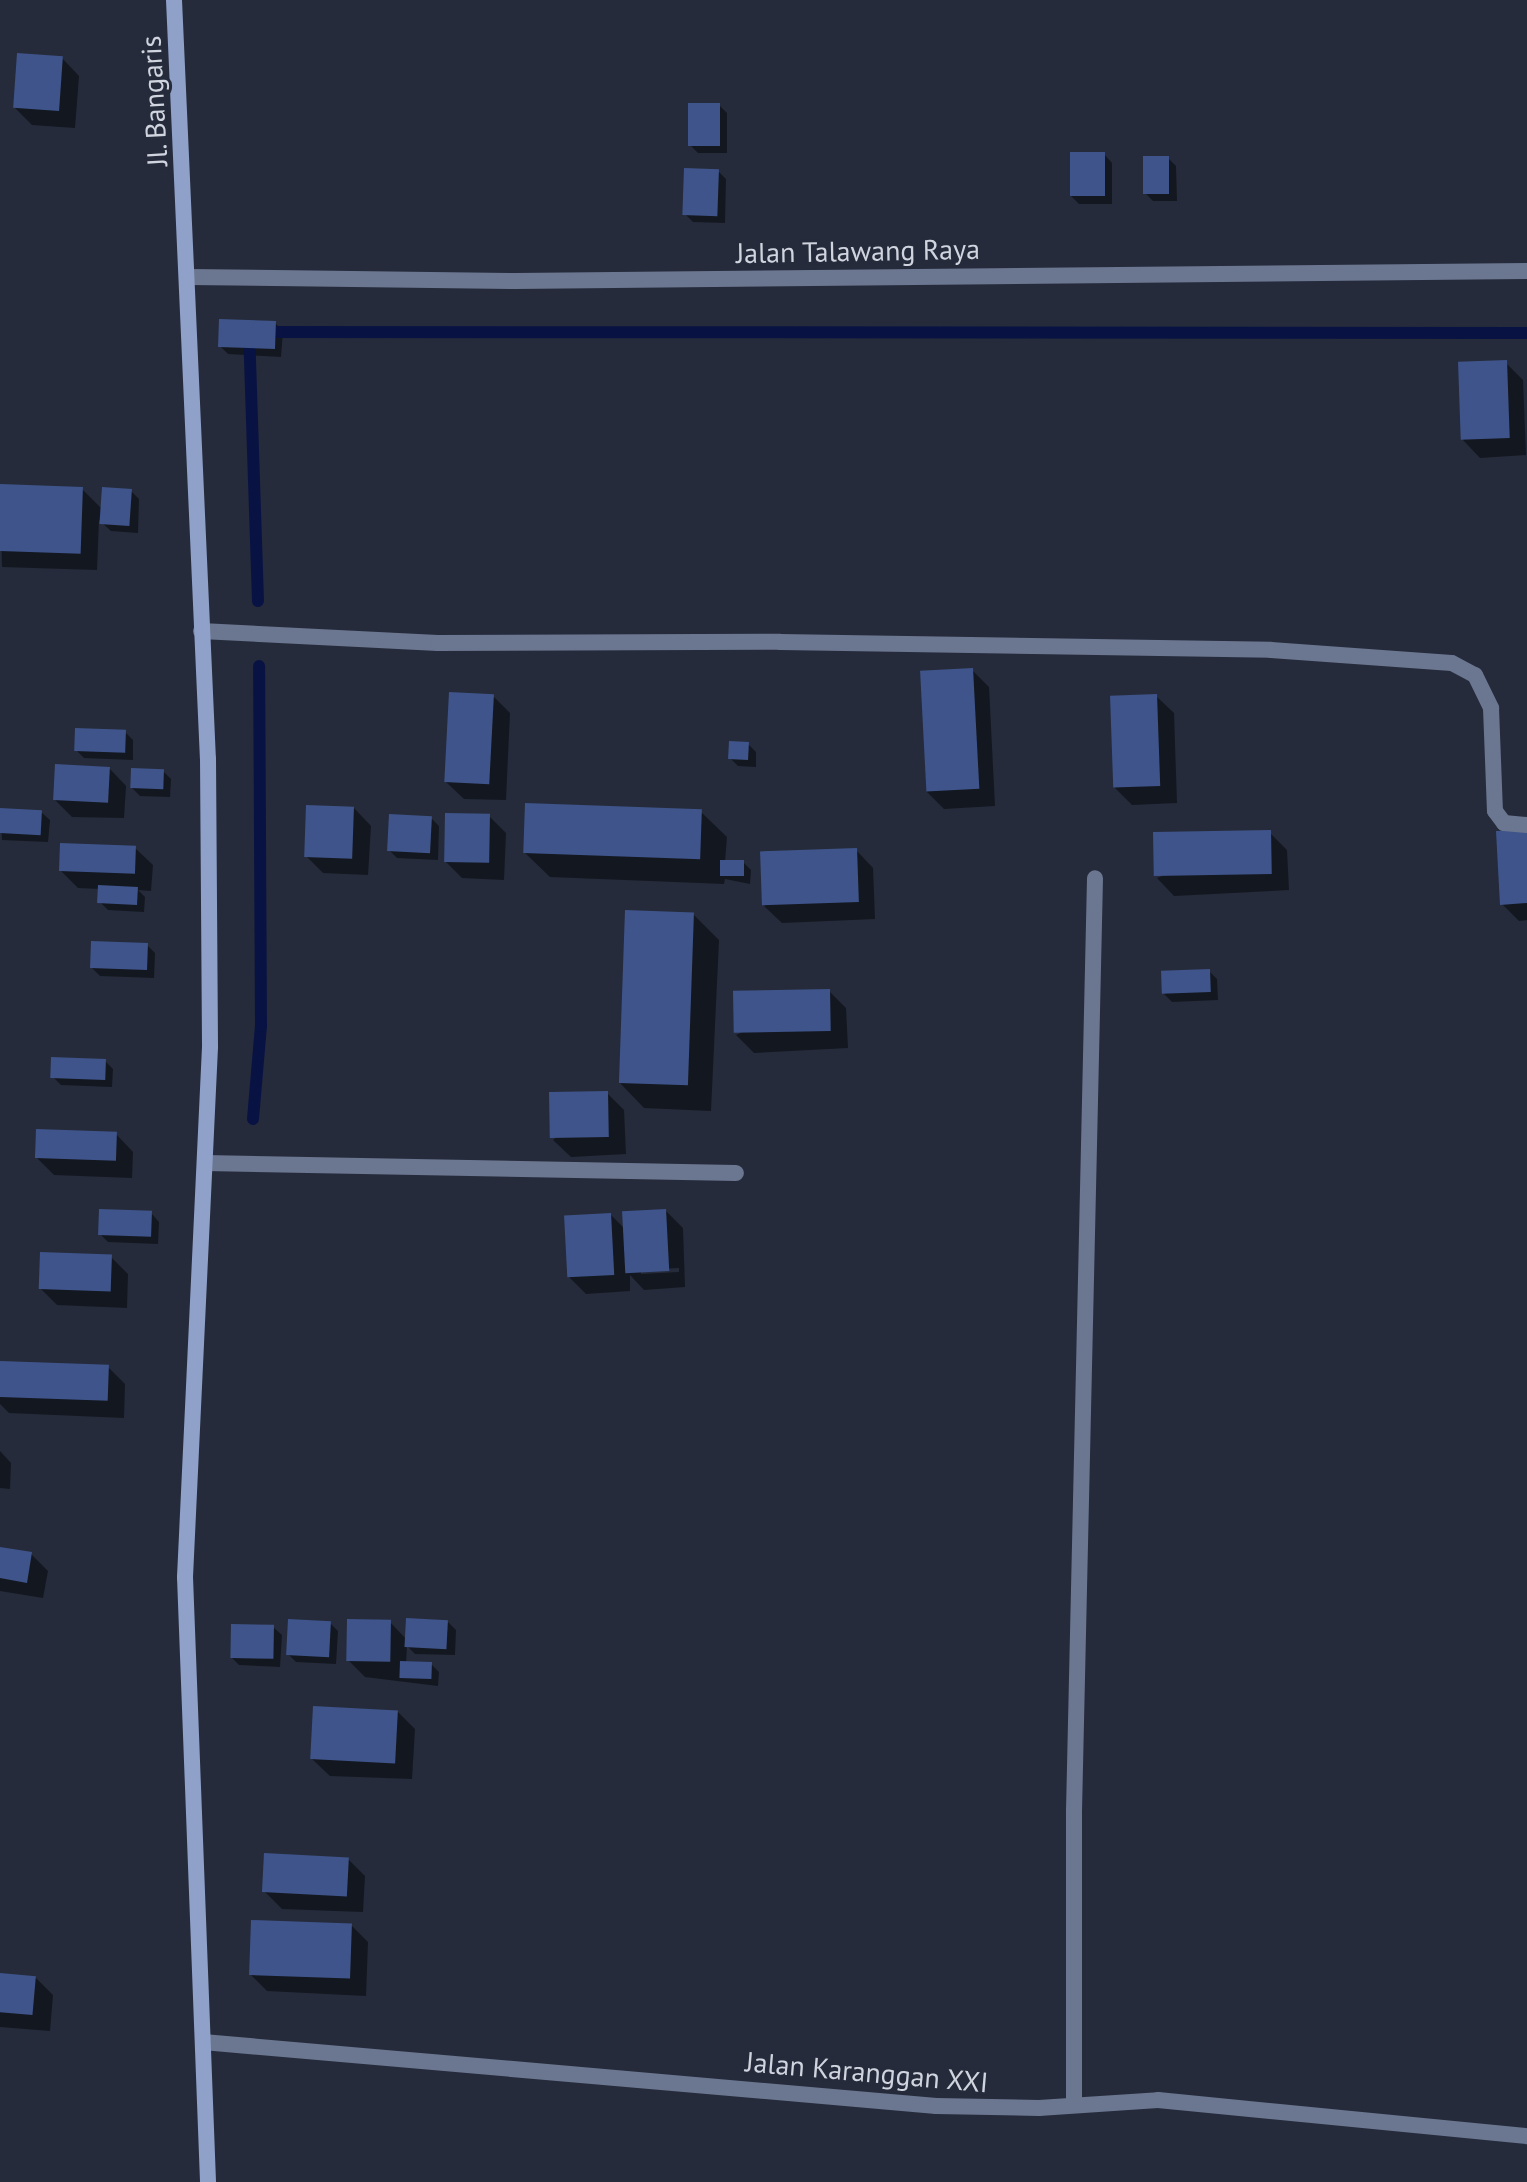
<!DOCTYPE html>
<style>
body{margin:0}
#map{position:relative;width:1527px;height:2182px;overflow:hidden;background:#252b3b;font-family:"PT Sans",sans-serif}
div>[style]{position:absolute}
.shadow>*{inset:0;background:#0007}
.stream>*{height:12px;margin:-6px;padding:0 6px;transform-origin:6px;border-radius:6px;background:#081344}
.building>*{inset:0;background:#3f548a;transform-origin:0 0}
.street>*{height:16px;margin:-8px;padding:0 8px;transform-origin:8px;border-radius:8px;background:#6b7690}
.secondary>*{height:16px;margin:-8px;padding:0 8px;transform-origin:8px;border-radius:8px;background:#8fa0c9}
span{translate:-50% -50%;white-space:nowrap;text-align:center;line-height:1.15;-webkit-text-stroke:6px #252b3b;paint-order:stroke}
.street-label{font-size:28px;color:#d0d4df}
</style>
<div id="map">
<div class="shadow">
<i style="clip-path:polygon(62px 58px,79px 76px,75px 128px,32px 125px,15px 108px)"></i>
<i style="clip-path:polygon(719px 105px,727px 113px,727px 153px,698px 153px,690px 145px)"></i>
<i style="clip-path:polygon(1104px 154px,1112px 163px,1112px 204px,1079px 204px,1071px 196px)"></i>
<i style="clip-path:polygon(1168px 158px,1176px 166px,1177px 201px,1153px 201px,1145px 193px)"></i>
<i style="clip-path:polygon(718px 171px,726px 179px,725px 223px,693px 222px,685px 214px)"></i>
<i style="clip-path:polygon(275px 323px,283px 331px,281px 357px,228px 354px,220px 346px)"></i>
<i style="clip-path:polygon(1506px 363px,1523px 380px,1526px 455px,1480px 458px,1463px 440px)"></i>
<i style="clip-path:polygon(0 486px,82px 489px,103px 510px,131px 491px,139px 499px,138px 533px,111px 531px,99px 520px,97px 570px,2px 567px)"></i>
<i style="clip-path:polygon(972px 670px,989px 687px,995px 806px,944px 809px,927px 792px)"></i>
<i style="clip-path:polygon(493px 696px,510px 713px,506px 800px,464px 799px,446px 782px)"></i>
<i style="clip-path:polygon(1156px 696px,1174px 713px,1177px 803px,1132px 805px,1115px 788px)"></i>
<i style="clip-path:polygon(125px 732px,133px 740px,133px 760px,84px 758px,76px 750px)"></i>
<i style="clip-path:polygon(748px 744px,756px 752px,756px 767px,738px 766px,730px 758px)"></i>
<i style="clip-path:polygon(109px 768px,126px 786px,124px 818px,72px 817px,55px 800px)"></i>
<i style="clip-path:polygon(163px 771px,171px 779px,170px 797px,140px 796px,132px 788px)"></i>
<i style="clip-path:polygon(354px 808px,371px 826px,368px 875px,323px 873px,306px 856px)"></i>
<i style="clip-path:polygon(0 810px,41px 812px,50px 820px,48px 842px,2px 840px)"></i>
<i style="clip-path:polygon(701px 812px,727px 837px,725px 862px,743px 862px,751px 870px,750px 884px,725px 879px,724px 884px,550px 877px,524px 852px)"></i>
<i style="clip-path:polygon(489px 816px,506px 833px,504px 880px,462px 878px,445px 861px)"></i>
<i style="clip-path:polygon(431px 818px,439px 826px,438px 860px,397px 858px,389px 850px)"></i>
<i style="clip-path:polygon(1527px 832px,1527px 920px,1519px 921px,1502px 904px)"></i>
<i style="clip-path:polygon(1270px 833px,1287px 850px,1289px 890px,1174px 896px,1157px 878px)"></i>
<i style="clip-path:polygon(135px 848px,153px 865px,151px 891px,138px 890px,145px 897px,144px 912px,108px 910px,100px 902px,100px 889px,78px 888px,61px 871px)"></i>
<i style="clip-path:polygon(856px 850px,873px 868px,875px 919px,782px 923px,764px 906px)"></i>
<i style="clip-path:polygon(693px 914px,719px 940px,711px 1111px,644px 1108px,619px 1082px)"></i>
<i style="clip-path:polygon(147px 945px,155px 953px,154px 978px,100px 976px,92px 968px)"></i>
<i style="clip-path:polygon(1209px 971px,1217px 979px,1218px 1000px,1172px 1002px,1164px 994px)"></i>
<i style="clip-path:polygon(829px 991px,846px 1008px,848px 1048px,754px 1053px,736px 1035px)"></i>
<i style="clip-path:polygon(105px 1061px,113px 1069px,112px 1087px,61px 1085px,53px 1077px)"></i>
<i style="clip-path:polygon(607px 1093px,624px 1110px,626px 1154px,571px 1157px,553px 1140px)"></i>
<i style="clip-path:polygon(116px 1134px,133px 1152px,132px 1178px,54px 1175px,37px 1158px)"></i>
<i style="clip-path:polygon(evenodd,666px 1211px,683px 1228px,685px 1287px,644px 1290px,630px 1275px,630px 1291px,586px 1294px,569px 1277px,611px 1215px,625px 1229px,666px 1211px,679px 1268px,679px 1272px,641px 1274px,641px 1270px,679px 1268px)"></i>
<i style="clip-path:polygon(151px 1213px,159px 1222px,158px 1244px,108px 1242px,100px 1234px)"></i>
<i style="clip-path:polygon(111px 1257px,128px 1274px,127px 1308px,57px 1305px,40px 1288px)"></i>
<i style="clip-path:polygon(0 1363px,108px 1367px,125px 1384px,124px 1418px,9px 1413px,0 1404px)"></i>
<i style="clip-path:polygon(0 1451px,11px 1463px,10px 1489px,0 1488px)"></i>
<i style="clip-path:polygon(0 1549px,31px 1554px,48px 1571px,43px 1598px,0 1591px)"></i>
<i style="clip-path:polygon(390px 1622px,407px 1640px,448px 1622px,456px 1630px,455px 1655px,415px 1654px,407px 1646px,406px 1663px,431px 1664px,439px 1672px,438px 1686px,365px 1677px,348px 1660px)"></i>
<i style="clip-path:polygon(330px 1623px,338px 1631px,336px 1664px,296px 1662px,288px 1654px)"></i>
<i style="clip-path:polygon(273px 1627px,282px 1635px,280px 1667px,239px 1665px,231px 1657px)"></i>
<i style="clip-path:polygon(398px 1712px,415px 1729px,412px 1779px,330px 1776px,312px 1759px)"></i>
<i style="clip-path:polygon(348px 1859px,365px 1876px,363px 1912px,282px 1909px,265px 1892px)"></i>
<i style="clip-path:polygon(351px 1925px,368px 1942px,366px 1996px,267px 1991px,250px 1974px)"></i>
<i style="clip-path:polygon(0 1975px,36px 1978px,53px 1995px,50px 2031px,0 2027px)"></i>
</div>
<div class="stream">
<i style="left:258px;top:601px;width:269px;rotate:-91.9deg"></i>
<i style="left:249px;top:332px;width:1278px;rotate:0.04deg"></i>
<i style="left:253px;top:1119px;width:93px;rotate:-85.1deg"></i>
<i style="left:261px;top:1026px;width:360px;rotate:-90.3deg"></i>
</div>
<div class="building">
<i style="left:17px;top:53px;width:46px;height:55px;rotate:4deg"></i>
<i style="left:688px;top:103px;width:32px;height:43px"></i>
<i style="left:1105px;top:152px;width:44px;height:35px;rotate:90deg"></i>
<i style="left:1143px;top:156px;width:26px;height:38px"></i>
<i style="left:684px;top:168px;width:35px;height:47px;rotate:2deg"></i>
<i style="left:219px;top:319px;width:57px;height:28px;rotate:2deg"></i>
<i style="left:1507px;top:360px;width:78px;height:49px;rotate:88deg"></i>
<i style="left:0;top:484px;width:83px;height:67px;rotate:2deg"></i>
<i style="left:102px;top:487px;width:30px;height:37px;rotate:4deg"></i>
<i style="left:973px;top:668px;width:121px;height:53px;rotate:87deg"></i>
<i style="left:449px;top:692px;width:45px;height:90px;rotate:3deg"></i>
<i style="left:1157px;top:694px;width:92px;height:47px;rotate:88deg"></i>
<i style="left:75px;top:728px;width:51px;height:23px;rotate:2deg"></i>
<i style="left:729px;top:741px;width:20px;height:18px;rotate:3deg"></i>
<i style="left:55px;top:764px;width:55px;height:36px;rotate:3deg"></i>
<i style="left:131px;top:768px;width:33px;height:20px;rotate:2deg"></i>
<i style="left:525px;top:803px;width:177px;height:50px;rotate:2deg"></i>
<i style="left:306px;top:805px;width:48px;height:52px;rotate:2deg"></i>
<i style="left:0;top:808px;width:42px;height:25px;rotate:3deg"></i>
<i style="left:445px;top:813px;width:45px;height:49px;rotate:1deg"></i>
<i style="left:389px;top:814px;width:43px;height:37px;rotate:3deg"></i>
<i style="left:1271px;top:830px;width:44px;height:118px;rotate:89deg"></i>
<i style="clip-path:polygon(1527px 830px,1527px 903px,1500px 905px,1496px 831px)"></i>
<i style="left:60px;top:843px;width:76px;height:28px;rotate:2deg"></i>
<i style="left:857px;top:848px;width:54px;height:97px;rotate:88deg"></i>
<i style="left:720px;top:860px;width:24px;height:16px"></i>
<i style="left:98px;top:885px;width:40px;height:18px;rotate:3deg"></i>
<i style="left:625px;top:910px;width:69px;height:173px;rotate:2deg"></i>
<i style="left:91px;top:941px;width:57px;height:27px;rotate:2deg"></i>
<i style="left:1210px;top:969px;width:23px;height:49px;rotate:88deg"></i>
<i style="left:830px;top:989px;width:42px;height:97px;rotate:89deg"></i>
<i style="left:51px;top:1057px;width:55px;height:21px;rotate:2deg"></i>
<i style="left:608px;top:1091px;width:46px;height:59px;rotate:89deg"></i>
<i style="left:36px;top:1129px;width:81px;height:29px;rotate:2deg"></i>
<i style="left:99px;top:1209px;width:53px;height:26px;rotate:2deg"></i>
<i style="left:666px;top:1209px;width:62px;height:44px;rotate:87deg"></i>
<i style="left:611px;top:1213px;width:62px;height:47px;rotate:87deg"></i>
<i style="left:40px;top:1252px;width:72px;height:37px;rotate:2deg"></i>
<i style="left:0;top:1361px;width:109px;height:36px;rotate:2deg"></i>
<i style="clip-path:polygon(0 1547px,32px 1552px,27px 1583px,0 1578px)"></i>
<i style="left:406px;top:1618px;width:42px;height:29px;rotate:3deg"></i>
<i style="left:288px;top:1619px;width:43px;height:36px;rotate:3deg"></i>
<i style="left:347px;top:1619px;width:44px;height:42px;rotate:1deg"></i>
<i style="left:231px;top:1624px;width:43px;height:34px;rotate:1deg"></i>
<i style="left:400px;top:1661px;width:32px;height:17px;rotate:2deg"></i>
<i style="left:313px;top:1706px;width:85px;height:53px;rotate:3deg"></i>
<i style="left:264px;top:1853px;width:85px;height:39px;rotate:3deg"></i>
<i style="left:251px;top:1920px;width:101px;height:55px;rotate:2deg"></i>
<i style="left:0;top:1973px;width:36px;height:39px;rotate:5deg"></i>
</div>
<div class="street">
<i style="left:189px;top:277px;width:326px;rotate:0.7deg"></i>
<i style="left:515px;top:281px;width:1012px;rotate:-0.57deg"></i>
<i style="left:201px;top:631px;width:237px;rotate:2.9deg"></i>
<i style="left:438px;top:643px;width:342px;rotate:-0.2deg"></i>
<i style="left:780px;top:642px;width:491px;rotate:0.9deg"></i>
<i style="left:1271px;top:650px;width:181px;rotate:4.1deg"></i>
<i style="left:1452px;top:663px;width:26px;rotate:28deg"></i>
<i style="left:1475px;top:675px;width:37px;rotate:64deg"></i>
<i style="left:1491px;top:708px;width:103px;rotate:87.8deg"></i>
<i style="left:1495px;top:811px;width:15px;rotate:53deg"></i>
<i style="left:1504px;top:823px;width:23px;rotate:5deg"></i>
<i style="left:205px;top:1163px;width:531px;rotate:1.08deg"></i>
<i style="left:203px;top:2042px;width:736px;rotate:4.99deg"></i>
<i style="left:936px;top:2106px;width:103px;rotate:1.1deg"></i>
<i style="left:1039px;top:2108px;width:119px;rotate:-3.8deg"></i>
<i style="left:1158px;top:2100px;width:371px;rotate:5.6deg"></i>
<i style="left:1074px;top:2105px;width:294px;rotate:-90deg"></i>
<i style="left:1074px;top:1811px;width:933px;rotate:-88.71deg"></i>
</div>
<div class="secondary">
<i style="left:174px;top:0;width:760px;rotate:87.44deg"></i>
<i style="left:208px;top:759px;width:288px;rotate:89.6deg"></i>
<i style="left:210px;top:1047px;width:531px;rotate:92.7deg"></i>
<i style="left:185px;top:1577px;width:605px;rotate:87.82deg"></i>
</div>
<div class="street-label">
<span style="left:154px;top:101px;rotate:-93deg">Jl. Bangaris</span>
<span style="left:858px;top:251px;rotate:-1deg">Jalan Talawang Raya</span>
<span style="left:867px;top:2072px;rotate:5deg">Jalan Karanggan XXI</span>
</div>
</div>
